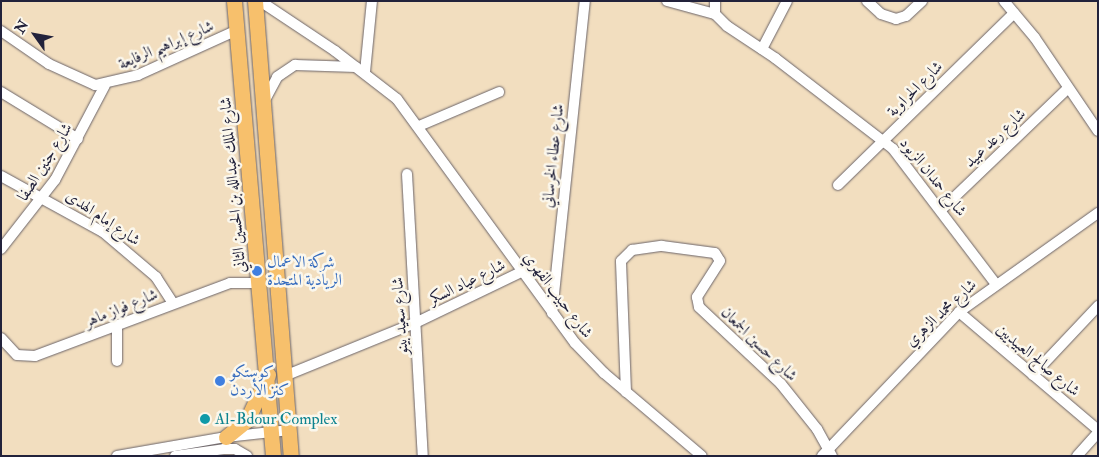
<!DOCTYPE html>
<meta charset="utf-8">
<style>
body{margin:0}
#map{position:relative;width:1099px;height:457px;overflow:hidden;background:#f2debf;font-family:"IM FELL Double Pica",Amiri,serif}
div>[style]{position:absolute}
.roads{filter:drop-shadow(0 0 1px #6b6469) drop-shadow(0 0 1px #6b6469)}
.minor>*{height:10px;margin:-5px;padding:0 5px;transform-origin:5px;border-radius:5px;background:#fff}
.highway>*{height:15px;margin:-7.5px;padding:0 7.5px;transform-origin:7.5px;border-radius:7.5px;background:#f7c06c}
.dots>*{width:14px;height:14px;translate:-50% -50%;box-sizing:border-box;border:2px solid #fbf7ec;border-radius:50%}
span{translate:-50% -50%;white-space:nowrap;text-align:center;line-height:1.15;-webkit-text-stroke:5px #fbf7ec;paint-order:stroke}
.street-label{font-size:16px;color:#22223b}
.shop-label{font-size:16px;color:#366cbe}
.left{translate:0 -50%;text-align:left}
.culture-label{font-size:16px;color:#0d838f}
.frame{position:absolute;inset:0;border:2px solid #22223b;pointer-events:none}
.north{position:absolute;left:10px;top:10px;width:50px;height:50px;-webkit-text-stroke:4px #fbf7ec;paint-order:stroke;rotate:302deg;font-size:14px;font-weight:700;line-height:20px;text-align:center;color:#22223b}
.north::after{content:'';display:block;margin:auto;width:18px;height:22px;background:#22223b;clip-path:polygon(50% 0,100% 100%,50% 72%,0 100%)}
</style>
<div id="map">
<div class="roads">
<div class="minor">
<i style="left:260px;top:1px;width:90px;rotate:33.7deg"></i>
<i style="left:335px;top:51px;width:78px;rotate:37.7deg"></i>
<i style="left:397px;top:99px;width:302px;rotate:53.9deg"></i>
<i style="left:575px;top:343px;width:42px;rotate:46deg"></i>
<i style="left:604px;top:373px;width:128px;rotate:40.3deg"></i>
<i style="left:667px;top:1px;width:50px;rotate:15.2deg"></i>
<i style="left:715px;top:1px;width:13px;rotate:90deg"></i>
<i style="left:715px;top:14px;width:17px;rotate:45deg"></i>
<i style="left:727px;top:26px;width:58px;rotate:33.7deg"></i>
<i style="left:775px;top:58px;width:149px;rotate:37.6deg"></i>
<i style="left:893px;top:149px;width:170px;rotate:52.7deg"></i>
<i style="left:867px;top:1px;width:19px;rotate:43deg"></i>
<i style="left:881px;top:14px;width:16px;rotate:18deg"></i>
<i style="left:896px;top:19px;width:10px;rotate:-17deg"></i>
<i style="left:906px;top:16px;width:22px;rotate:-43deg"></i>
<i style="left:1004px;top:1px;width:48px;rotate:50deg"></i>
<i style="left:1035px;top:38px;width:112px;rotate:55.9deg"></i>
<i style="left:1px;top:31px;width:58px;rotate:34.5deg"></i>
<i style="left:49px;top:64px;width:51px;rotate:24.5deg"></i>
<i style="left:95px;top:85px;width:44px;rotate:-13.1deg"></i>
<i style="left:138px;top:75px;width:109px;rotate:-24.4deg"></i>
<i style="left:762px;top:49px;width:54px;rotate:-62.5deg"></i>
<i style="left:365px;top:72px;width:71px;rotate:-84.4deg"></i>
<i style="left:1px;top:92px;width:90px;rotate:31.4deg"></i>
<i style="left:265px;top:100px;width:26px;rotate:-62deg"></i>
<i style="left:277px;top:77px;width:22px;rotate:-34deg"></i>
<i style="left:295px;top:65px;width:61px;rotate:1.9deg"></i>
<i style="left:419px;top:126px;width:87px;rotate:-23deg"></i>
<i style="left:407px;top:174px;width:282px;rotate:86.8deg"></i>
<i style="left:1px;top:176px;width:116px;rotate:28.8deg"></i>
<i style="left:103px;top:232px;width:70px;rotate:40.3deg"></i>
<i style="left:156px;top:277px;width:31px;rotate:57deg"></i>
<i style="left:838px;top:185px;width:246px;rotate:-44.3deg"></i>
<i style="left:941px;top:210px;width:176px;rotate:-43.8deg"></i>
<i style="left:1px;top:249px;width:88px;rotate:-52deg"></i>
<i style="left:55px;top:180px;width:107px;rotate:-62.2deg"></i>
<i style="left:959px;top:312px;width:182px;rotate:40.3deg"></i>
<i style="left:552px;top:313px;width:314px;rotate:-84deg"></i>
<i style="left:1px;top:338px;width:23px;rotate:47deg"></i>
<i style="left:17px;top:355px;width:18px;rotate:3deg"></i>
<i style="left:35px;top:356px;width:208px;rotate:-20.5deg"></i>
<i style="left:230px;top:283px;width:29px"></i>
<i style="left:117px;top:361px;width:35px;rotate:-90deg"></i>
<i style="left:287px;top:375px;width:138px;rotate:-22.1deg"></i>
<i style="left:415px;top:323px;width:118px;rotate:-25.7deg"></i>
<i style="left:1033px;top:375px;width:95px;rotate:-46.7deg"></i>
<i style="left:626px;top:392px;width:131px;rotate:-92.2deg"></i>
<i style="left:621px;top:261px;width:16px;rotate:-45deg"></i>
<i style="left:632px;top:250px;width:30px;rotate:-8deg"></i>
<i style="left:662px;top:246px;width:53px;rotate:7.5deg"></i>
<i style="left:715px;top:253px;width:9px;rotate:58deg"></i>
<i style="left:720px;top:261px;width:43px;rotate:122.6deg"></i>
<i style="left:697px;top:297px;width:10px;rotate:79deg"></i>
<i style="left:699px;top:307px;width:112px;rotate:43.2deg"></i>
<i style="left:781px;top:384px;width:58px;rotate:51.3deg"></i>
<i style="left:817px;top:429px;width:31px;rotate:61deg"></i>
<i style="left:117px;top:456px;width:111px;rotate:-9.9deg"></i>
<i style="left:226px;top:437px;width:64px;rotate:-6.2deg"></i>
<i style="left:175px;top:456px;width:49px;rotate:-8.1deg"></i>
<i style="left:224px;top:449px;width:11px"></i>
<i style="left:235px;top:449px;width:14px;rotate:30deg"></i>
<i style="left:822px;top:456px;width:199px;rotate:-46.4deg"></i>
<i style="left:959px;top:312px;width:171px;rotate:-35.5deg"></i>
<i style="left:1077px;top:456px;width:31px;rotate:-48deg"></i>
</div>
<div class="highway">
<i style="left:234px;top:1px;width:457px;rotate:85.1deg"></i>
<i style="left:255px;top:1px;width:456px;rotate:85.5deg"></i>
<i style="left:226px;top:437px;width:27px;rotate:-39deg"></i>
<i style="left:247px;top:420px;width:50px;rotate:-65deg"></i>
</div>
</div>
<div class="dots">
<i style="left:257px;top:271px;background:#3f7fe0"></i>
<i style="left:220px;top:381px;background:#3f7fe0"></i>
<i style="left:205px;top:419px;background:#0f9aa8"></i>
</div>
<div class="street-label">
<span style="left:166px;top:45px;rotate:-23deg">شارع إبراهيم الرفايعة</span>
<span style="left:915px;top:89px;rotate:-45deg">شارع الحراوية</span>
<span style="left:995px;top:138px;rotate:-43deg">شارع رعد عبيد</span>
<span style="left:553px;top:156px;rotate:-84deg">شارع عطاء الخرساني</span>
<span style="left:45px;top:162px;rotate:-58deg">شارع جنين الصفا</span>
<span style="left:933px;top:177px;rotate:51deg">شارع حمدان الزيود</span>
<span style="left:233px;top:185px;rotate:-95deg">شارع الملك عبدالله بن الحسين الثاني</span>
<span style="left:103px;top:218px;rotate:34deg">شارع إمام الهدى</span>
<span style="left:467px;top:282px;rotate:-26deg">شارع عياد السكر</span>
<span style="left:558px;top:295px;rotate:53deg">شارع حبيب الفهري</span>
<span style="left:121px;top:308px;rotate:-22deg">شارع فواز ماهر</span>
<span style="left:941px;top:313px;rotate:-43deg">شارع محمد الزهري</span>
<span style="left:400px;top:316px;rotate:-94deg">شارع سعيد بينو</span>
<span style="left:759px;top:344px;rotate:44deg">شارع حسين الجمعان</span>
<span style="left:1038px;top:360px;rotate:40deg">شارع صالح العبيديين</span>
</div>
<div class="shop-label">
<span class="left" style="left:267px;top:271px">شركة الاعمال<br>الريادية المتحدة</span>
<span class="left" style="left:230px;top:381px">كوستكو<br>كنز الأردن</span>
</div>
<div class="culture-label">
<span class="left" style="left:215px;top:419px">Al-Bdour Complex</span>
</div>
<div class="frame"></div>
<div class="north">N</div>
</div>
